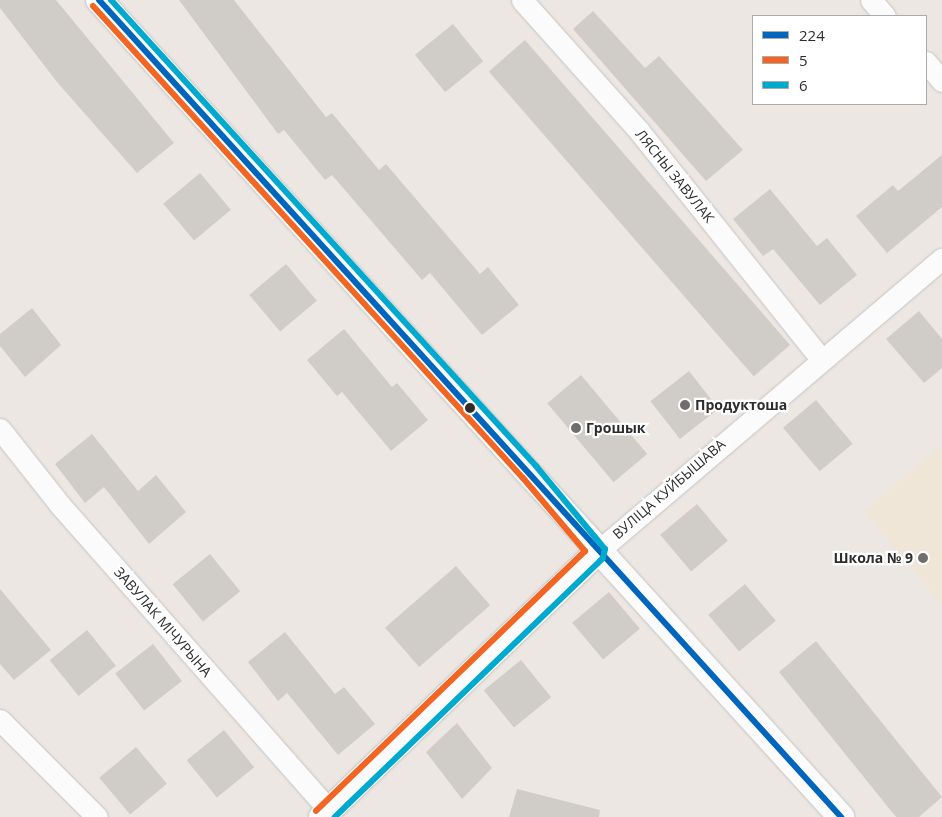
<!DOCTYPE html>
<meta charset="utf-8">
<style>
body{margin:0}
#map{position:relative;width:942px;height:817px;overflow:hidden;background:#ece7e2;font-family:"Open Sans",sans-serif}
div>[style]{position:absolute}
.education>*{inset:0;background:#efe6d7}
.building>*{inset:0;background:#d0cdc9;transform-origin:0 0}
.roads{filter:drop-shadow(0 0 1px #c5c3c3) drop-shadow(0 0 1px #c5c3c3)}
.minor>*{height:21px;margin:-10.5px;padding:0 10.5px;transform-origin:10.5px;border-radius:10.5px;background:#fcfbfb}
.tertiary>*{height:26px;margin:-13px;padding:0 13px;transform-origin:13px;border-radius:13px;background:#fcfbfb}
.bus-1>*{height:6px;margin:-3px;padding:0 3px;transform-origin:3px;border-radius:3px;background:#0065bd}
.bus-2>*{height:6px;margin:-3px;padding:0 3px;transform-origin:3px;border-radius:3px;background:#f26522}
.bus-3>*{height:6px;margin:-3px;padding:0 3px;transform-origin:3px;border-radius:3px;background:#00a9ce}
.dots>*{width:14px;height:14px;translate:-50% -50%;box-sizing:border-box;border:2px solid #fff;border-radius:50%}
span{translate:-50% -50%;white-space:nowrap;text-align:center;line-height:1.15;-webkit-text-stroke:4.5px #fff;paint-order:stroke}
.street-label{font-size:14px;color:#2d2d2d}
.poi-label{font-size:14px;color:#2d2d2d;font-weight:700}
.left{translate:0 -50%;text-align:left}
.right{translate:-100% -50%;text-align:right}
.legend{position:absolute;left:752px;top:15px;width:175px;height:90px;box-sizing:border-box;background:#fff;border:1px solid #ababab;margin:0;padding:6px 9px;list-style:none;font-size:15px;color:#2d2d2d}
.legend li{display:flex;align-items:center;gap:10px;height:25px}
.legend b{width:25px;border:1px solid #ababab}
</style>
<div id="map">
<div class="education">
<i style="clip-path:polygon(942px 445px,942px 605px,864px 512px)"></i>
</div>
<div class="building">
<i style="clip-path:polygon(0 0,56px 0,174px 143px,137px 173px,57px 82px,0 8px)"></i>
<i style="clip-path:polygon(179px 0,234px 0,326px 117px,332px 113px,379px 170px,386px 164px,480px 274px,488px 267px,519px 305px,482px 335px,430px 273px,422px 280px,332px 175px,325px 180px,284px 130px,278px 134px)"></i>
<i style="clip-path:polygon(593px 11px,645px 68px,659px 56px,743px 150px,706px 181px,573px 29px)"></i>
<i style="left:453px;top:24px;width:48px;height:49px;rotate:51deg"></i>
<i style="left:525px;top:40px;width:404px;height:48px;rotate:49deg"></i>
<i style="clip-path:polygon(942px 155px,942px 207px,887px 253px,856px 216px,893px 185px,898px 191px)"></i>
<i style="left:200px;top:173px;width:48px;height:48px;rotate:50deg"></i>
<i style="clip-path:polygon(770px 189px,817px 246px,827px 238px,857px 275px,820px 305px,773px 249px,763px 256px,733px 219px)"></i>
<i style="left:286px;top:264px;width:48px;height:48px;rotate:50deg"></i>
<i style="clip-path:polygon(32px 308px,61px 345px,25px 377px,0 346px,0 334px)"></i>
<i style="clip-path:polygon(919px 311px,942px 339px,942px 368px,924px 383px,886px 339px)"></i>
<i style="clip-path:polygon(344px 329px,392px 387px,397px 383px,428px 420px,391px 451px,342px 392px,337px 396px,307px 360px)"></i>
<i style="left:689px;top:371px;width:48px;height:49px;rotate:52deg"></i>
<i style="left:581px;top:375px;width:103px;height:44px;rotate:50deg"></i>
<i style="left:816px;top:400px;width:57px;height:43px;rotate:50deg"></i>
<i style="clip-path:polygon(92px 434px,138px 491px,156px 475px,186px 512px,149px 544px,104px 487px,85px 503px,55px 464px)"></i>
<i style="left:697px;top:504px;width:48px;height:48px;rotate:50deg"></i>
<i style="left:210px;top:554px;width:48px;height:48px;rotate:51deg"></i>
<i style="left:456px;top:566px;width:52px;height:94px;rotate:49deg"></i>
<i style="left:745px;top:584px;width:48px;height:48px;rotate:50deg"></i>
<i style="clip-path:polygon(0 589px,51px 650px,14px 680px,0 664px)"></i>
<i style="left:609px;top:592px;width:48px;height:48px;rotate:50deg"></i>
<i style="left:87px;top:630px;width:46px;height:48px;rotate:51deg"></i>
<i style="clip-path:polygon(285px 632px,335px 694px,344px 687px,375px 724px,338px 755px,287px 693px,278px 701px,248px 662px)"></i>
<i style="clip-path:polygon(816px 641px,942px 797px,919px 817px,896px 817px,779px 672px)"></i>
<i style="left:153px;top:644px;width:47px;height:48px;rotate:52deg"></i>
<i style="left:521px;top:660px;width:48px;height:48px;rotate:51deg"></i>
<i style="clip-path:polygon(457px 723px,492px 768px,462px 799px,426px 752px)"></i>
<i style="left:224px;top:730px;width:48px;height:48px;rotate:51deg"></i>
<i style="left:136px;top:747px;width:48px;height:48px;rotate:50deg"></i>
<i style="clip-path:polygon(517px 789px,600px 810px,599px 817px,509px 817px)"></i>
</div>
<div class="roads">
<div class="minor">
<i style="left:522px;top:0;width:176px;rotate:48.2deg"></i>
<i style="left:639px;top:131px;width:290px;rotate:51.4deg"></i>
<i style="left:871px;top:0;width:21px;rotate:49deg"></i>
<i style="left:926px;top:62px;width:25px;rotate:50deg"></i>
<i style="left:0;top:429px;width:97px;rotate:51.7deg"></i>
<i style="left:60px;top:505px;width:409px;rotate:48.6deg"></i>
<i style="left:597px;top:552px;width:453px;rotate:-40.4deg"></i>
<i style="left:0;top:720px;width:137px;rotate:45deg"></i>
</div>
<div class="tertiary">
<i style="left:99px;top:0;width:1104px;rotate:47.75deg"></i>
<i style="left:322px;top:817px;width:382px;rotate:-43.9deg"></i>
</div>
</div>
<div class="bus-1">
<i style="left:99px;top:0;width:1104px;rotate:47.75deg"></i>
</div>
<div class="bus-2">
<i style="left:93px;top:6px;width:639px;rotate:47.67deg"></i>
<i style="left:523px;top:478px;width:96px;rotate:49.7deg"></i>
<i style="left:585px;top:551px;width:374px;rotate:136deg"></i>
</div>
<div class="bus-3">
<i style="left:111px;top:0;width:631px;rotate:47.63deg"></i>
<i style="left:536px;top:466px;width:108px;rotate:50.3deg"></i>
<i style="left:605px;top:549px;width:9px;rotate:103deg"></i>
<i style="left:603px;top:558px;width:373px;rotate:136deg"></i>
</div>
<div class="dots">
<i style="left:685px;top:405px;background:#706e6c"></i>
<i style="left:470px;top:408px;background:#2d2d2d"></i>
<i style="left:576px;top:428px;background:#706e6c"></i>
<i style="left:923px;top:558px;background:#706e6c"></i>
</div>
<div class="street-label">
<span style="left:675px;top:176px;rotate:51deg">ЛЯСНЫ ЗАВУЛАК</span>
<span style="left:669px;top:489px;rotate:-41deg">ВУЛІЦА КУЙБЫШАВА</span>
<span style="left:163px;top:622px;rotate:49deg">ЗАВУЛАК МІЧУРЫНА</span>
</div>
<div class="poi-label">
<span class="left" style="left:695px;top:405px">Продуктоша</span>
<span class="left" style="left:586px;top:428px">Грошык</span>
<span class="right" style="left:913px;top:558px">Школа № 9</span>
</div>
<ul class="legend">
<li><b style="height:6px;background:#0065bd"></b>224</li>
<li><b style="height:6px;background:#f26522"></b>5</li>
<li><b style="height:6px;background:#00a9ce"></b>6</li>
</ul>
</div>
